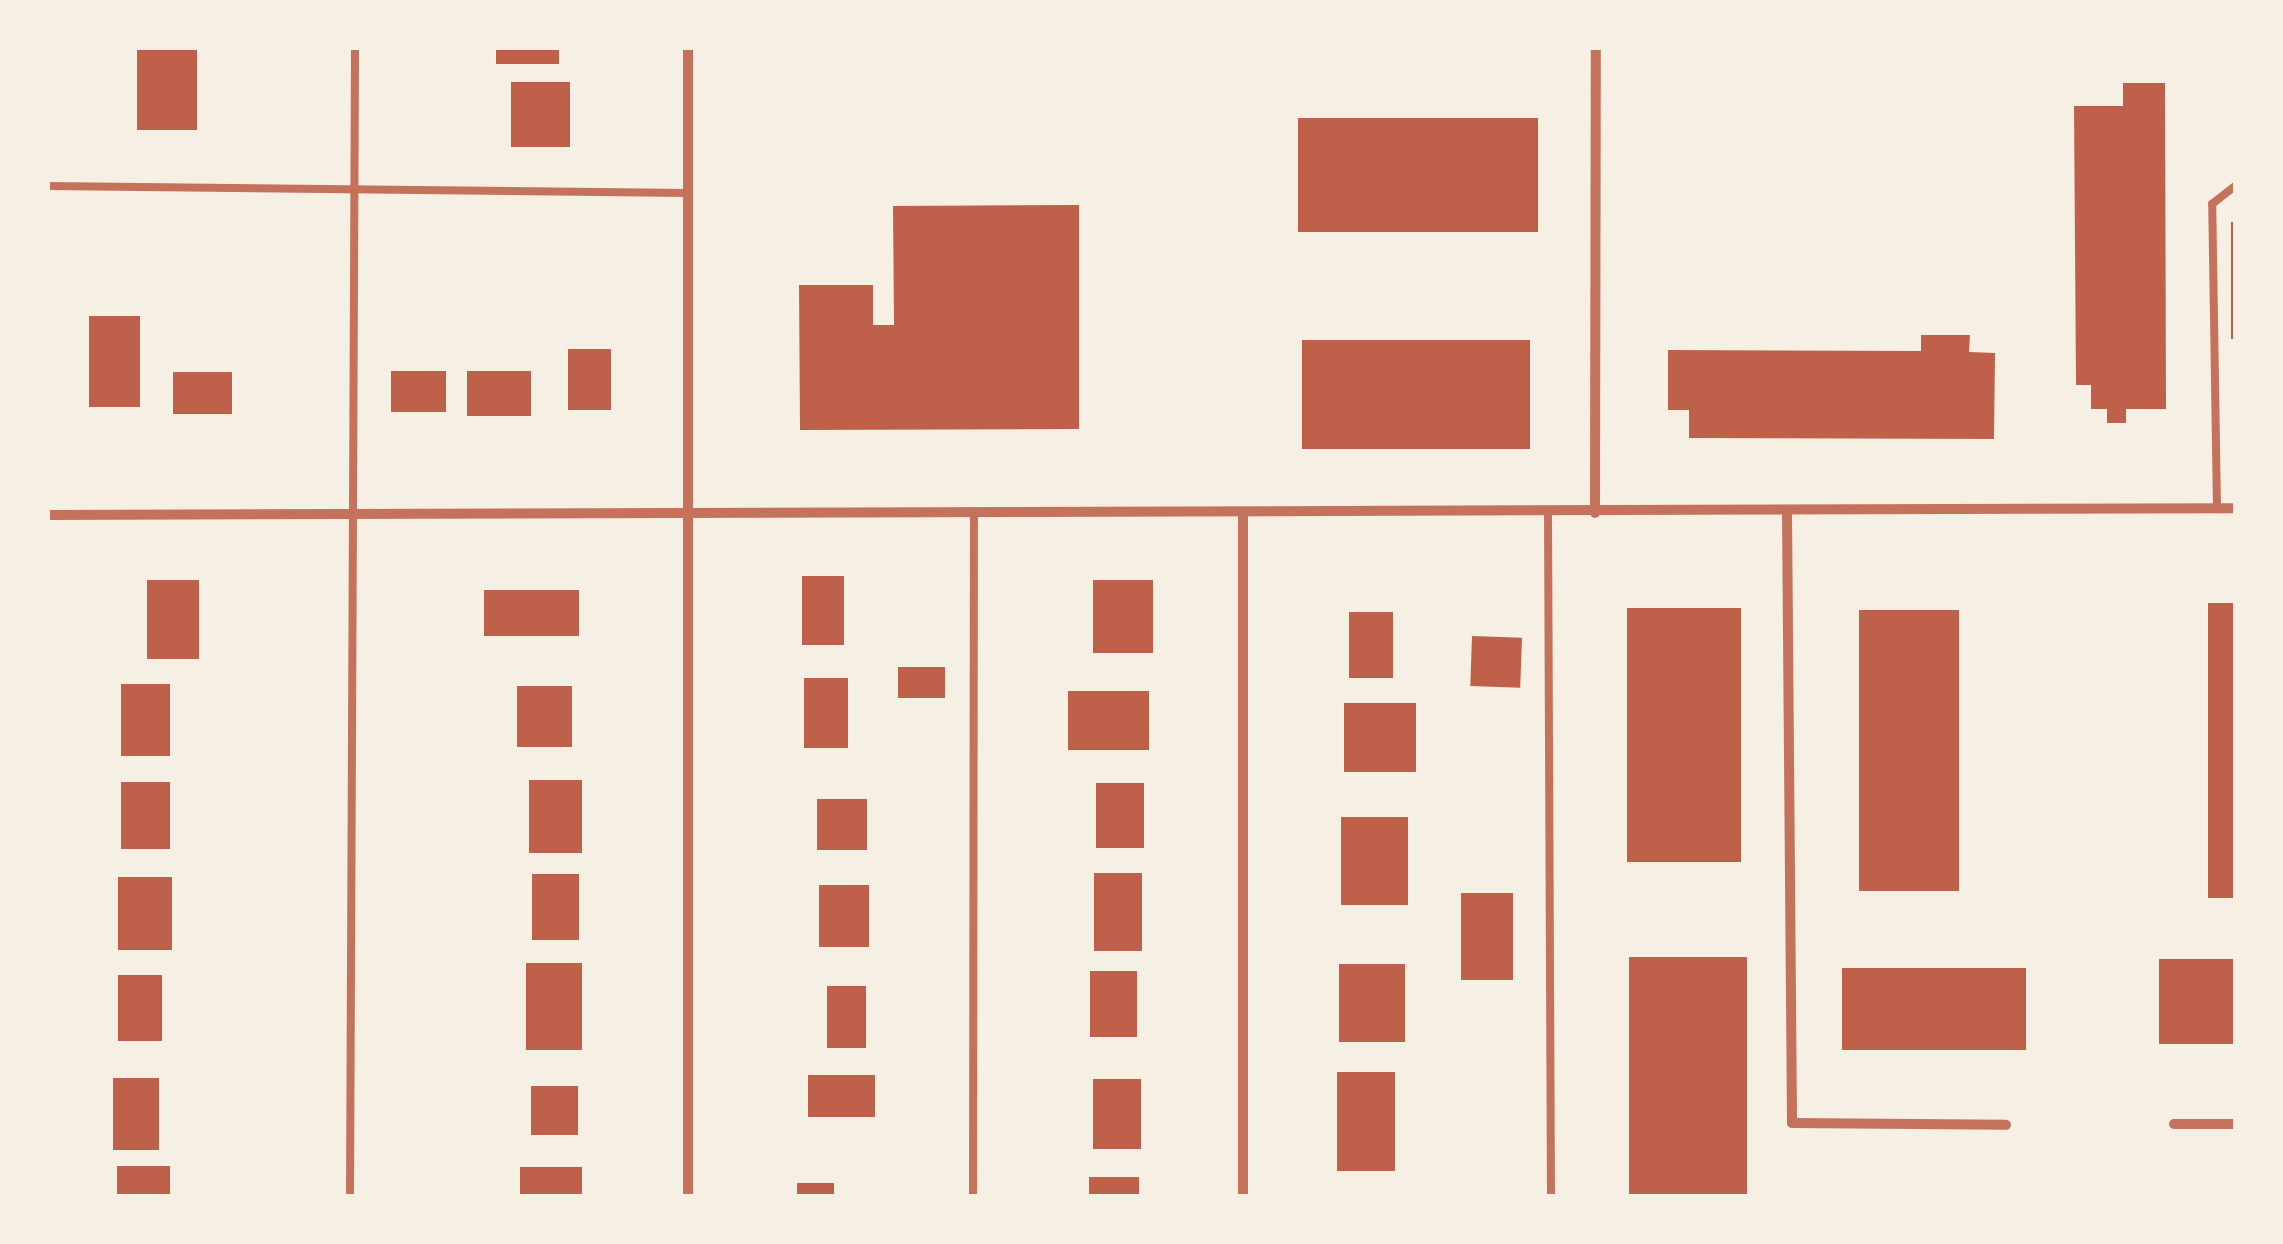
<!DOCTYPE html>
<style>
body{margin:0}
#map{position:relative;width:2283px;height:1244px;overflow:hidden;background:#f6efe4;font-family:Signika,sans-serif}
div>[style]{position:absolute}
.building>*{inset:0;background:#bf614a;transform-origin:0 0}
.service>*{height:8px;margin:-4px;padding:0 4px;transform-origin:4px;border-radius:4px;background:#c5725c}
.minor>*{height:10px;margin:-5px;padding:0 5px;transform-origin:5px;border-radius:5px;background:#c5725c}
span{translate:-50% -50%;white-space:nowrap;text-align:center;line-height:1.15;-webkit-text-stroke:10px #f6efe4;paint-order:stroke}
.frame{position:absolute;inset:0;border:50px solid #f6efe4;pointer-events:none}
</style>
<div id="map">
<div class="building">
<i style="left:137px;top:48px;width:60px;height:82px"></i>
<i style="left:496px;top:48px;width:63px;height:16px"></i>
<i style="left:511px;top:82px;width:59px;height:65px"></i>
<i style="clip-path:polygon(2123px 83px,2165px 83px,2166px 409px,2126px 409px,2126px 423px,2107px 423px,2107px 409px,2091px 409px,2091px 385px,2076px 385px,2074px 106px,2123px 106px)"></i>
<i style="left:1298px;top:118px;width:240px;height:114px"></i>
<i style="clip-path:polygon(1079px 205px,1079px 429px,800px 430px,799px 285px,873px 285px,873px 325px,894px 325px,893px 206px)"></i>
<i style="left:2231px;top:222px;width:5px;height:117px"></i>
<i style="left:89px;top:316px;width:51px;height:91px"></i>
<i style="clip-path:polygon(1921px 335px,1970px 335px,1969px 352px,1995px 353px,1994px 439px,1689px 438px,1689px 410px,1668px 410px,1668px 350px,1921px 351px)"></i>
<i style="left:1302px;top:340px;width:228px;height:109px"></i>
<i style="left:568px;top:349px;width:43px;height:61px"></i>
<i style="left:391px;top:371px;width:55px;height:41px"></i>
<i style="left:467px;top:371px;width:64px;height:45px"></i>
<i style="left:173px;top:372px;width:59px;height:42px"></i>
<i style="left:802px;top:576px;width:42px;height:69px"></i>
<i style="left:147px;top:580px;width:52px;height:79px"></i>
<i style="left:1093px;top:580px;width:60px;height:73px"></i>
<i style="left:484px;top:590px;width:95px;height:46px"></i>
<i style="left:2208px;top:603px;width:28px;height:295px"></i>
<i style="left:1627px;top:608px;width:114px;height:254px"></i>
<i style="left:1859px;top:610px;width:100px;height:281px"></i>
<i style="left:1349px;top:612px;width:44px;height:66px"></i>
<i style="left:1472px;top:636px;width:50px;height:50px;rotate:2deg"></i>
<i style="left:898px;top:667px;width:47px;height:31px"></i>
<i style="left:804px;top:678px;width:44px;height:70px"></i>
<i style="left:121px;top:684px;width:49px;height:72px"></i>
<i style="left:517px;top:686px;width:55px;height:61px"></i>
<i style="left:1068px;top:691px;width:81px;height:59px"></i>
<i style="left:1344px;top:703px;width:72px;height:69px"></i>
<i style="left:529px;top:780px;width:53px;height:73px"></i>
<i style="left:121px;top:782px;width:49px;height:67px"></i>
<i style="left:1096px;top:783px;width:48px;height:65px"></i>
<i style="left:817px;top:799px;width:50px;height:51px"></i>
<i style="left:1341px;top:817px;width:67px;height:88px"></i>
<i style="left:1094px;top:873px;width:48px;height:78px"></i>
<i style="left:532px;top:874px;width:47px;height:66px"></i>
<i style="left:118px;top:877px;width:54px;height:73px"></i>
<i style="left:819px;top:885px;width:50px;height:62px"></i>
<i style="left:1461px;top:893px;width:52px;height:87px"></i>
<i style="left:1629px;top:957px;width:118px;height:239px"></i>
<i style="left:2159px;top:959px;width:77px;height:85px"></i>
<i style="left:526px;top:963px;width:56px;height:87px"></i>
<i style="left:1339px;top:964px;width:66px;height:78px"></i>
<i style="left:1842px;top:968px;width:184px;height:82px"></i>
<i style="left:1090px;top:971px;width:47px;height:66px"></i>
<i style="left:118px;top:975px;width:44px;height:66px"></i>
<i style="left:827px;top:986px;width:39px;height:62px"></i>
<i style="left:1337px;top:1072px;width:58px;height:99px"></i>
<i style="left:808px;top:1075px;width:67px;height:42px"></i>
<i style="left:113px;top:1078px;width:46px;height:72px"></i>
<i style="left:1093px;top:1079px;width:48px;height:70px"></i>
<i style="left:531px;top:1086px;width:47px;height:49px"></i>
<i style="left:117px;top:1166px;width:53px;height:30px"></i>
<i style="left:520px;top:1167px;width:62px;height:29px"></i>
<i style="left:1089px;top:1177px;width:50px;height:19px"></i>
<i style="left:797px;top:1183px;width:37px;height:13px"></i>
</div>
<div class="service">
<i style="left:48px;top:186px;width:640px;rotate:0.63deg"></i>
<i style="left:2217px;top:509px;width:305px;rotate:-90.9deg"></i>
<i style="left:2212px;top:204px;width:31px;rotate:-38deg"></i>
<i style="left:1548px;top:513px;width:683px;rotate:89.75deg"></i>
<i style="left:350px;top:1196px;width:1148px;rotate:-89.75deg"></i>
<i style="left:973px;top:1196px;width:683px;rotate:-89.92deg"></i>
</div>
<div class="minor">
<i style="left:688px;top:48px;width:1148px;rotate:90deg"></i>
<i style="left:1787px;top:512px;width:611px;rotate:89.53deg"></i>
<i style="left:1792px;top:1123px;width:214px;rotate:0.5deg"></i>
<i style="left:1595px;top:513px;width:465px;rotate:-89.9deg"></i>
<i style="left:1243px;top:514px;width:682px;rotate:90deg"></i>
<i style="left:48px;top:515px;width:2188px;rotate:-0.18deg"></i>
<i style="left:2174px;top:1124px;width:62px"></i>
</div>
<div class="frame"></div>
</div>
